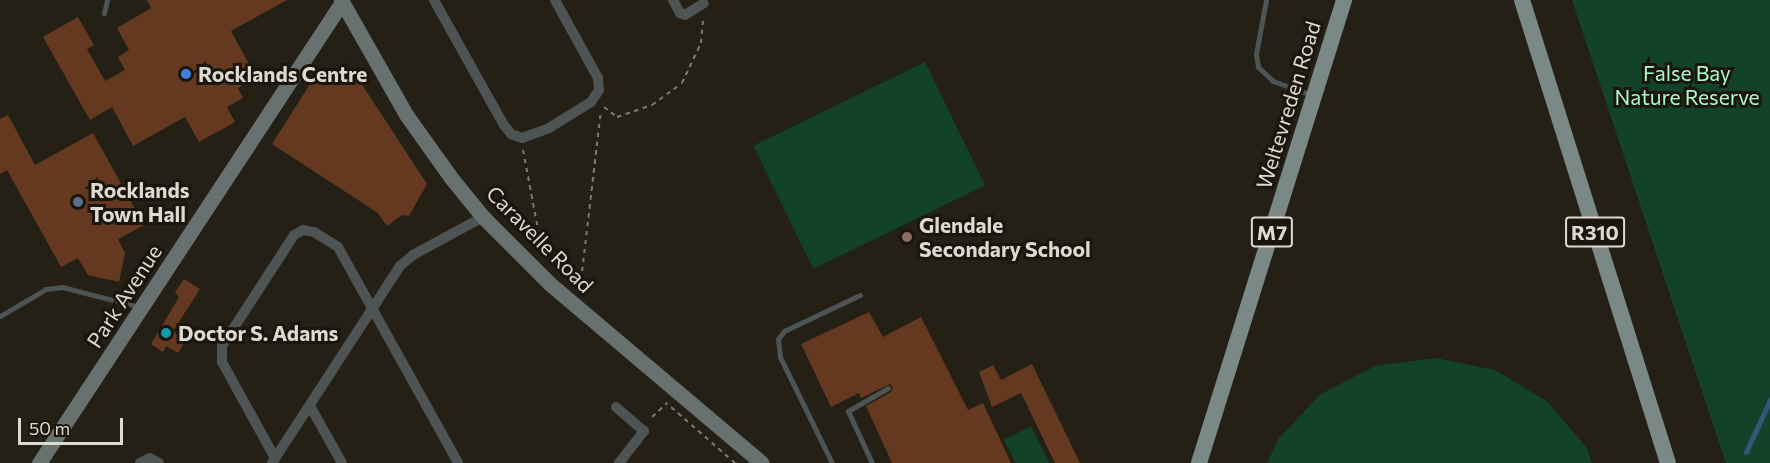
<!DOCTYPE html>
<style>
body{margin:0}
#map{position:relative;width:1770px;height:463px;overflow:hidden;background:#242016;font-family:Commissioner,sans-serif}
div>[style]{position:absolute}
.green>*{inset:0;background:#13422a;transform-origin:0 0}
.stream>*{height:4.5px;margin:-2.25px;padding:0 2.25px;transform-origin:2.25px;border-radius:2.25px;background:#315779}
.building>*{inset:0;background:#643920}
.path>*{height:2px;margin-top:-1px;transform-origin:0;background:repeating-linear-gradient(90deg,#7c7970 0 4.5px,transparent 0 9px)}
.lane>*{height:5px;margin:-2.5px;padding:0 2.5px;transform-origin:2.5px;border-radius:2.5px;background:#4d5453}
.street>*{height:10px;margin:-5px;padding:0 5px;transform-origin:5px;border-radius:5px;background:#4d5453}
.secondary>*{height:15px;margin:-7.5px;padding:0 7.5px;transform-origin:7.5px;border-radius:7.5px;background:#677170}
.primary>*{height:16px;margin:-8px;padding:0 8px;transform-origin:8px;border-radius:8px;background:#7a8886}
.dots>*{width:16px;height:16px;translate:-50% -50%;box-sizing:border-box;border:3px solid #1b160d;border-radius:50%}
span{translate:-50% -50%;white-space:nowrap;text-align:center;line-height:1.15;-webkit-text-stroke:6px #1b160d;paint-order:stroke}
.shield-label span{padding:2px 4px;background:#1b160d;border:2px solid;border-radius:4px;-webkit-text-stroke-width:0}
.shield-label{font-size:20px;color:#dddad3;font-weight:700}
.park-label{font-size:21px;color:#a9f9c9}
.poi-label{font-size:21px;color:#dddad3;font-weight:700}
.left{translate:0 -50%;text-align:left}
.street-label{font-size:21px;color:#dddad3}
.scale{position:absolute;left:18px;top:418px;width:105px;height:27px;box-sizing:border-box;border:3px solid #dddad3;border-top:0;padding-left:8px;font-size:18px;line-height:21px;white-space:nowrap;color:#dddad3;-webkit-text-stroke:4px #1b160d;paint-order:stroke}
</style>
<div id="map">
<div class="green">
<i style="clip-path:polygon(1572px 0,1770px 0,1770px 463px,1726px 463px)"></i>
<i style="left:925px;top:62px;width:137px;height:191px;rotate:64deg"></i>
<i style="clip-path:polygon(1436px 358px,1495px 370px,1548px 402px,1586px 447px,1592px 463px,1267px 463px,1279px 438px,1321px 394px,1375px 366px)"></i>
<i style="clip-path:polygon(1031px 426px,1049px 463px,1016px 463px,1004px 440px)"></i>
</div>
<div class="stream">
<i style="left:1746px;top:452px;width:57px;rotate:-65.2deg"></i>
</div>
<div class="building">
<i style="clip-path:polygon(147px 0,287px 0,231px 31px,256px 77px,238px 88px,243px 98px,227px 107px,235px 122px,199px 142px,185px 117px,133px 146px,112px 107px,90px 120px,43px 37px,78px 17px,94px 45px,87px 49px,105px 81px,125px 70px,118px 57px,129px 50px,117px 28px,151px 8px)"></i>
<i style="clip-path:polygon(317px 73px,357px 77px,427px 184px,409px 216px,402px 215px,387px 226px,378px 213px,272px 144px)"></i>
<i style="clip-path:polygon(8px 115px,35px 165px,93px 133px,144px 225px,118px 239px,125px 253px,119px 282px,88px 275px,78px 258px,61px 267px,7px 170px,0 174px,0 119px)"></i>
<i style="clip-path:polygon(184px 279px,200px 289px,173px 331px,186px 340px,178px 353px,166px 346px,163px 352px,151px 344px,179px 297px,175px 292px)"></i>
<i style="clip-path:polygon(869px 312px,883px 337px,921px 317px,968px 410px,983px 403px,1011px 463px,892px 463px,866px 406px,891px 392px,893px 387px,890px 384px,861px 398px,859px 393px,831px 407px,801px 344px)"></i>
<i style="clip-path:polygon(1032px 364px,1080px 463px,1055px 463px,1021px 393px,992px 407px,979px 372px,993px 365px,1001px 380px)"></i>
</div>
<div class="path">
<i style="left:604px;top:107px;width:16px;rotate:38deg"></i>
<i style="left:617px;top:117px;width:37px;rotate:-19deg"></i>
<i style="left:652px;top:105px;width:37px;rotate:-36deg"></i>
<i style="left:682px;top:83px;width:44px;rotate:-64.6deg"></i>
<i style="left:701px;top:43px;width:24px;rotate:-85deg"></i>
<i style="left:523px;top:150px;width:92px;rotate:79.3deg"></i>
<i style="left:540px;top:240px;width:10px;rotate:107deg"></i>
<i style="left:580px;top:289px;width:180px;rotate:-83.3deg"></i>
<i style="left:671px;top:407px;width:85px;rotate:41.2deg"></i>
<i style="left:652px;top:417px;width:21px;rotate:-43deg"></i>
</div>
<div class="lane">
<i style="left:1266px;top:0;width:55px;rotate:100.5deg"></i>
<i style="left:1256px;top:54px;width:13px;rotate:81deg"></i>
<i style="left:1258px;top:67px;width:21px;rotate:43deg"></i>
<i style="left:1273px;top:81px;width:41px;rotate:19.7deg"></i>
<i style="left:104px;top:13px;width:13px;rotate:-77deg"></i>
<i style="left:0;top:316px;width:53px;rotate:-30.4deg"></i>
<i style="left:46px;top:289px;width:16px;rotate:-7deg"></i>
<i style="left:62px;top:287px;width:81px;rotate:14.4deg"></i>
<i style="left:832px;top:463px;width:118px;rotate:-116.1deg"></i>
<i style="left:780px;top:357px;width:18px;rotate:-96deg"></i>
<i style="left:778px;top:339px;width:10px;rotate:-53deg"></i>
<i style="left:784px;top:331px;width:84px;rotate:-25.3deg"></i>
<i style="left:872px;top:463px;width:57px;rotate:-114.8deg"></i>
<i style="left:848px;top:411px;width:46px;rotate:-29.9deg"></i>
</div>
<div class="street">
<i style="left:434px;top:0;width:143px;rotate:60.8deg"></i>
<i style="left:504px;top:125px;width:11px;rotate:52deg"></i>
<i style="left:511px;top:134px;width:12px;rotate:20deg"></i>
<i style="left:522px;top:138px;width:29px;rotate:-20deg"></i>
<i style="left:549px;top:128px;width:49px;rotate:-31.8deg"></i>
<i style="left:591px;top:102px;width:14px;rotate:-56deg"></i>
<i style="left:599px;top:90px;width:12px;rotate:-95deg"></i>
<i style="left:598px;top:78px;width:89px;rotate:-118.9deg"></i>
<i style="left:673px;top:0;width:15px;rotate:62deg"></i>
<i style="left:680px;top:13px;width:5px;rotate:22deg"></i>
<i style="left:685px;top:15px;width:22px;rotate:-32deg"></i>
<i style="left:310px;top:406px;width:65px;rotate:60.7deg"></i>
<i style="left:616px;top:407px;width:37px;rotate:41deg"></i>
<i style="left:644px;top:431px;width:41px;rotate:128deg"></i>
<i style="left:275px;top:458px;width:110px;rotate:-118.9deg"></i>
<i style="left:222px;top:362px;width:16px;rotate:-90deg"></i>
<i style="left:222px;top:346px;width:132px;rotate:-57deg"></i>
<i style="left:294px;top:235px;width:10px;rotate:-29deg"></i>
<i style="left:303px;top:230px;width:11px;rotate:10deg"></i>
<i style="left:314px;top:232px;width:28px;rotate:32deg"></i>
<i style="left:338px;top:247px;width:247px;rotate:60.9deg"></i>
<i style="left:140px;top:463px;width:11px;rotate:-27deg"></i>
<i style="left:150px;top:458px;width:10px;rotate:29deg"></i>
<i style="left:272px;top:463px;width:235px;rotate:-57deg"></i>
<i style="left:400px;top:266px;width:17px;rotate:-40deg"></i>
<i style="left:413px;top:255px;width:80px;rotate:-28.5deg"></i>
</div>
<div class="secondary">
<i style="left:341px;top:0;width:133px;rotate:60.4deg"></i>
<i style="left:407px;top:116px;width:77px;rotate:54.5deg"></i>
<i style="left:452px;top:179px;width:49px;rotate:50.8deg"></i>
<i style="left:483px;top:217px;width:95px;rotate:45deg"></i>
<i style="left:550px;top:284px;width:277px;rotate:40.2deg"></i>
<i style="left:39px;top:463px;width:552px;rotate:-56.68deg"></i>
</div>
<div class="primary">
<i style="left:1522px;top:0;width:485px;rotate:72.5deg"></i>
<i style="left:1199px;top:463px;width:485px;rotate:-72.6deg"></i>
</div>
<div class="dots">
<i style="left:186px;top:74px;background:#3f7fe0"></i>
<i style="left:78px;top:202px;background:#5c6f8a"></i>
<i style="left:907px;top:237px;background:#8d6e63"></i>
<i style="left:166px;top:333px;background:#0f9aa8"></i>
</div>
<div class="shield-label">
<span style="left:1272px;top:232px">M7</span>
<span style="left:1595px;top:232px">R310</span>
</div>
<div class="park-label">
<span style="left:1687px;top:85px">False Bay<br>Nature Reserve</span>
</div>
<div class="poi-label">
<span class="left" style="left:198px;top:74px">Rocklands Centre</span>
<span class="left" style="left:90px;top:202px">Rocklands<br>Town Hall</span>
<span class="left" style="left:919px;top:237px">Glendale<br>Secondary School</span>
<span class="left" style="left:178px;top:333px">Doctor S. Adams</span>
</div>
<div class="street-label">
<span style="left:1288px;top:105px;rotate:-73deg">Weltevreden Road</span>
<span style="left:540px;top:239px;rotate:45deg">Caravelle Road</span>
<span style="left:124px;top:296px;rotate:-57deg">Park Avenue</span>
</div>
<div class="scale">50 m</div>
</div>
